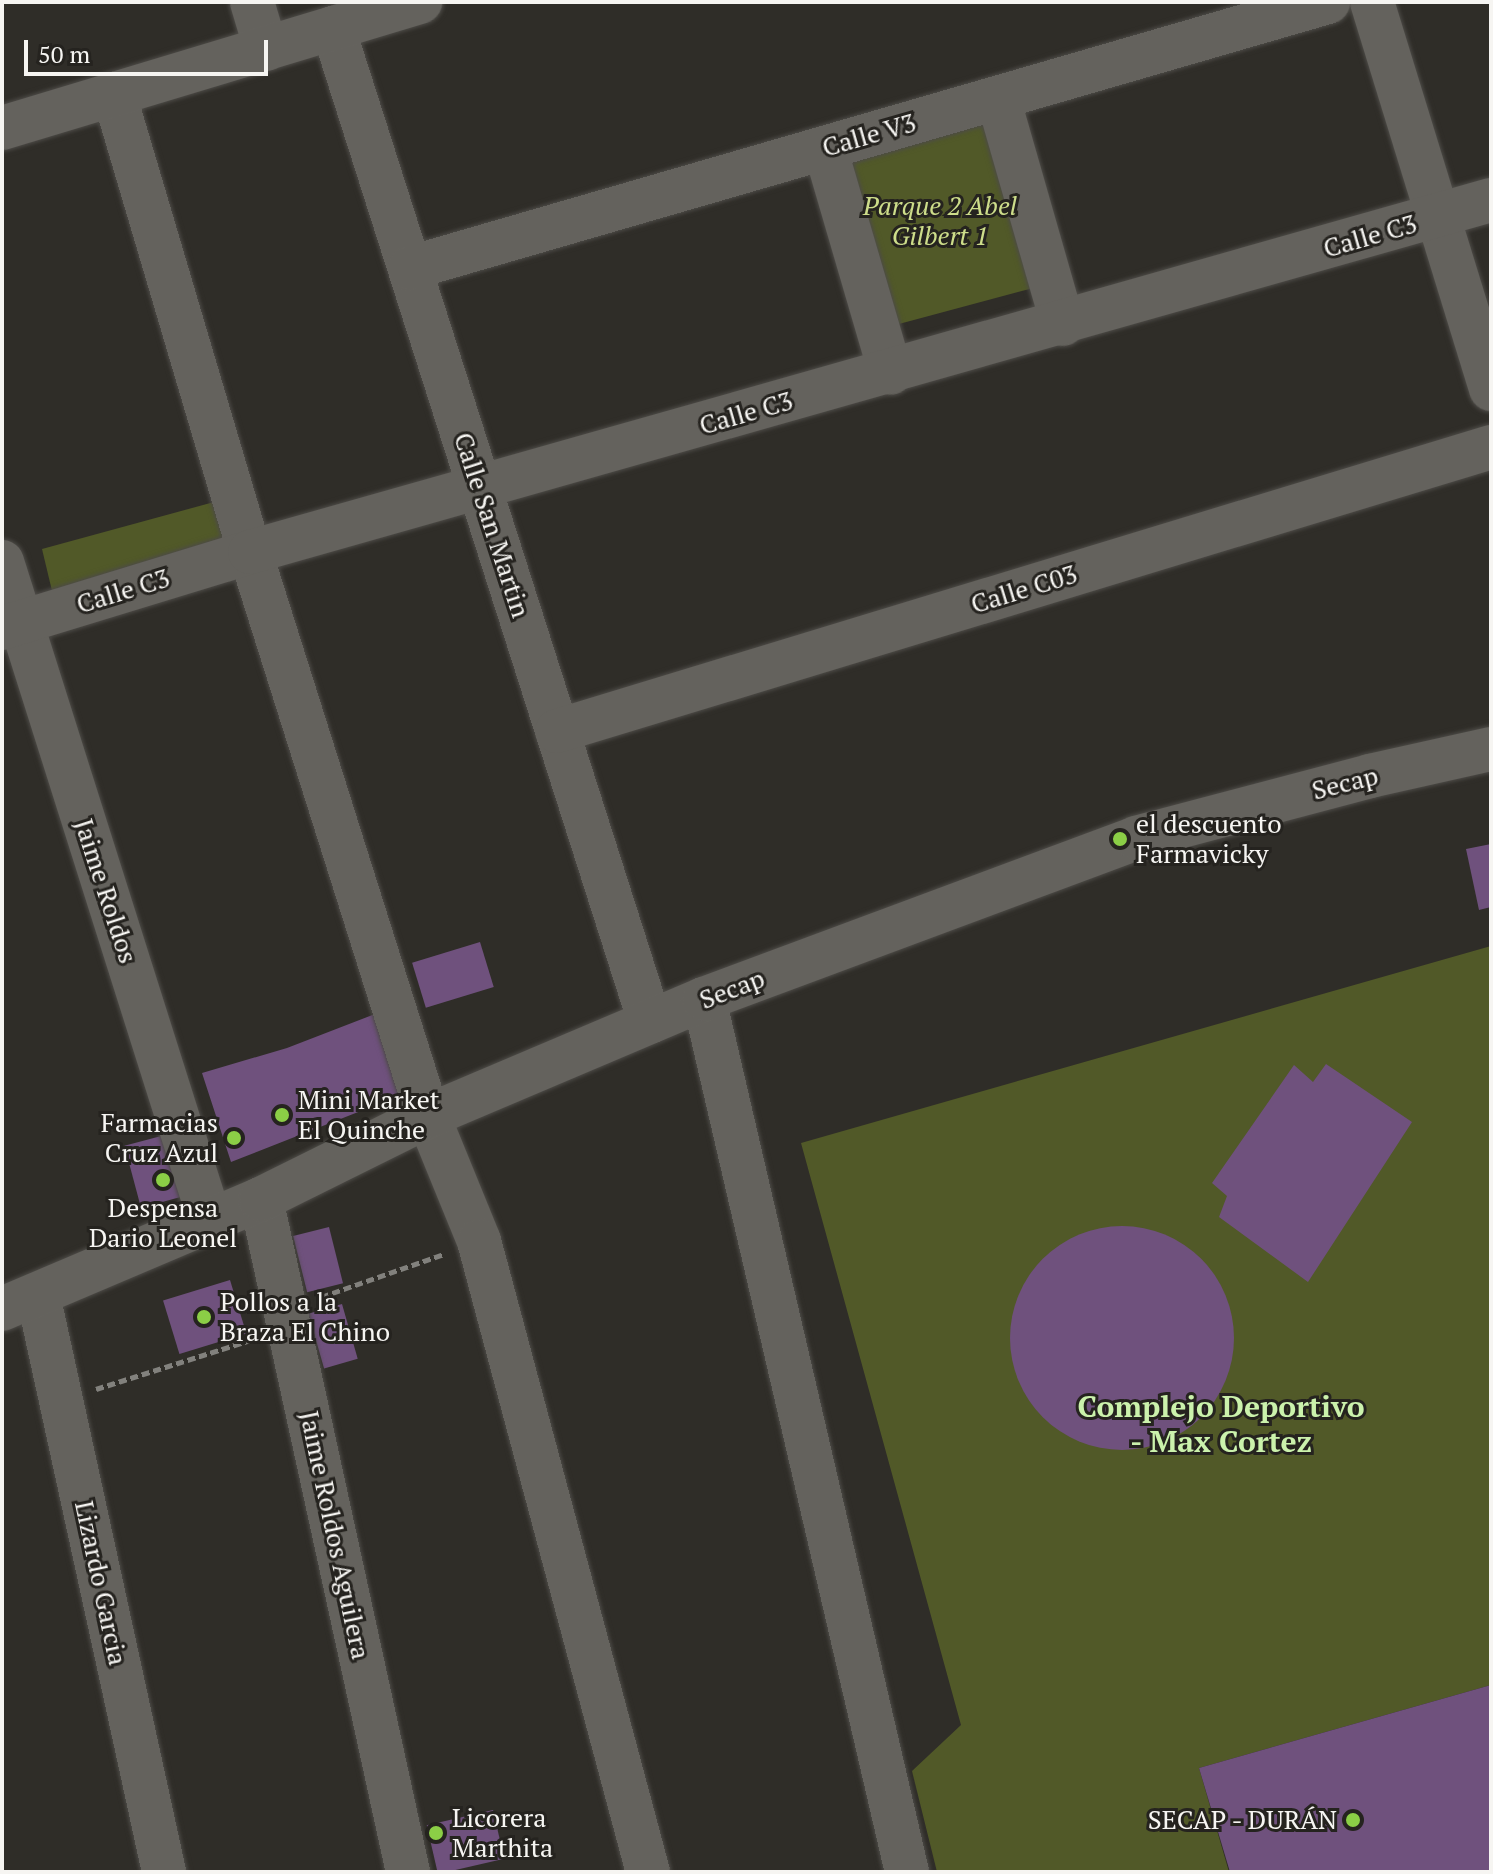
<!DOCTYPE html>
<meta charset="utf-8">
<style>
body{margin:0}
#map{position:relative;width:1493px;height:1874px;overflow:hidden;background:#2f2d28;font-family:"PT Serif",serif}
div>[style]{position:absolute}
.green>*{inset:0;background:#515928;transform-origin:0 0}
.building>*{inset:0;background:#6f517d;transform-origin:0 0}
.round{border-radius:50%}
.path>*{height:5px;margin-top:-2.5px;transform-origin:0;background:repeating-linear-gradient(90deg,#82817d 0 8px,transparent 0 12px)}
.roads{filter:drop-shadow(0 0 2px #4d4b47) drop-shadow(0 0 2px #4d4b47)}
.minor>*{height:44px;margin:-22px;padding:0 22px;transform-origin:22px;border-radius:22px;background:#64625d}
.dots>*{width:22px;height:22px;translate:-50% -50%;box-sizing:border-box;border:4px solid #25231f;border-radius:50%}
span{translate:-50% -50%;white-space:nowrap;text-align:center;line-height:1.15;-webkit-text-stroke:6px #25231f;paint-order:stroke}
.street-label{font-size:26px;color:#f6f5f2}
.park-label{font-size:26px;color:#cddd8a;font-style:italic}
.poi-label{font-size:26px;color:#f6f5f2}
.left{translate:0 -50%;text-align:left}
.right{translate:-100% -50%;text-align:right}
.quarter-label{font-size:30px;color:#cbf2ac;font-weight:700}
.frame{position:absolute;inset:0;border:4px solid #f6f5f2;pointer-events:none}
.scale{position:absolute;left:24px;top:40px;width:244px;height:36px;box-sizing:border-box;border:4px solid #f6f5f2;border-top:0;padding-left:10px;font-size:24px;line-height:28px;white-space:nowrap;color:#f6f5f2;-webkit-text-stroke:6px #25231f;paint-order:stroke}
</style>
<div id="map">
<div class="green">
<i style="left:988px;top:122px;width:172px;height:145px;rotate:75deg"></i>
<i style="clip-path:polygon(225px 499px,236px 536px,53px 595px,42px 549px)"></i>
<i style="clip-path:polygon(1491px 946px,1491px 1685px,1199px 1768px,1229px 1872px,937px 1872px,912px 1771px,961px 1725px,801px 1143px)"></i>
</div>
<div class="building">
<i style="clip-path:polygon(1491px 844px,1491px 907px,1479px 910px,1466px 849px)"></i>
<i style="left:480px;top:942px;width:47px;height:71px;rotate:73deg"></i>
<i style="clip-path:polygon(375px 1014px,404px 1094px,231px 1162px,202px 1073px,287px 1048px)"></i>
<i style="clip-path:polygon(1326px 1064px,1412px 1122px,1308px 1282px,1219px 1217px,1227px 1196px,1212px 1183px,1294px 1065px,1313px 1082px)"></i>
<i style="left:165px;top:1135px;width:64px;height:42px;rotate:75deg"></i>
<i class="round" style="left:1010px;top:1226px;width:224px;height:224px"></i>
<i style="left:329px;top:1227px;width:58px;height:37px;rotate:76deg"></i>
<i style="left:230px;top:1280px;width:56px;height:70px;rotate:73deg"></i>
<i style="left:342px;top:1304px;width:57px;height:35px;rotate:74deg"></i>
<i style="clip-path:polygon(1491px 1685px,1491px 1872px,1230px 1872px,1199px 1768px)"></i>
<i style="left:493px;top:1810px;width:50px;height:68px;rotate:77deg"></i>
</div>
<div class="path">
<i style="left:321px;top:1297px;width:130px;rotate:-19.3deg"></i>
<i style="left:96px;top:1389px;width:166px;rotate:-17.6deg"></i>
</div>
<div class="roads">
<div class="minor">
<i style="left:252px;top:2px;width:49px;rotate:73.4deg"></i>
<i style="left:1372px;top:2px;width:405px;rotate:72.9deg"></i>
<i style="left:333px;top:28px;width:1043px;rotate:72.31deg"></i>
<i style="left:114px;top:94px;width:478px;rotate:73.5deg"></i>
<i style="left:250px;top:552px;width:591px;rotate:72.48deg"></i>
<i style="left:428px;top:1116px;width:135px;rotate:67.8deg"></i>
<i style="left:479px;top:1241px;width:653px;rotate:75.01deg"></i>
<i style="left:998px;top:98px;width:235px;rotate:74deg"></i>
<i style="left:2px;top:128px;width:437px;rotate:-16.8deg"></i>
<i style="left:825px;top:148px;width:234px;rotate:73.7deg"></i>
<i style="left:410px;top:268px;width:956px;rotate:-16.16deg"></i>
<i style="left:2px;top:562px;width:690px;rotate:72.46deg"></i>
<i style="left:2px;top:628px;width:259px;rotate:-17deg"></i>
<i style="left:250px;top:552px;width:1290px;rotate:-15.84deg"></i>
<i style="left:557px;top:731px;width:976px;rotate:-16.91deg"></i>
<i style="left:704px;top:999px;width:896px;rotate:76.91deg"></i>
<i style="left:261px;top:1199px;width:689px;rotate:77.68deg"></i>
<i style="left:38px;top:1295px;width:591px;rotate:77.68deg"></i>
<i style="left:2px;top:1309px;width:281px;rotate:-23deg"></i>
<i style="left:261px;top:1199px;width:186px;rotate:-26.4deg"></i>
<i style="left:428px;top:1116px;width:300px;rotate:-23deg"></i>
<i style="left:704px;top:999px;width:461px;rotate:-20.4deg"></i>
<i style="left:1136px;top:838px;width:242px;rotate:-14.8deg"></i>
<i style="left:1370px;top:776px;width:124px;rotate:-12.6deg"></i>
</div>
</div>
<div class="dots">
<i style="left:1120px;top:839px;background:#8bce46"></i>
<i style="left:282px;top:1115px;background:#8bce46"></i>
<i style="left:234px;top:1138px;background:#8bce46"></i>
<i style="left:163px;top:1180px;background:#8bce46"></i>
<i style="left:204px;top:1317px;background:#8bce46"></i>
<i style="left:1353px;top:1820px;background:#8bce46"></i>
<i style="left:436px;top:1833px;background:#8bce46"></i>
</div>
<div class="street-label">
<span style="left:869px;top:135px;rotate:-16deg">Calle V3</span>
<span style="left:1370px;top:236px;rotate:-16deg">Calle C3</span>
<span style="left:746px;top:413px;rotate:-16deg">Calle C3</span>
<span style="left:492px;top:525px;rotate:72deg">Calle San Martin</span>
<span style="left:1024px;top:589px;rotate:-17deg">Calle C03</span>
<span style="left:123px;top:591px;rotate:-17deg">Calle C3</span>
<span style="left:1345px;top:783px;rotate:-14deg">Secap</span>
<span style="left:106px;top:891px;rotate:72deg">Jaime Roldos</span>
<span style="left:732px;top:989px;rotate:-21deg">Secap</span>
<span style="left:335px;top:1535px;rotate:78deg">Jaime Roldos Aguilera</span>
<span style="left:101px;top:1583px;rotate:78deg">Lizardo Garcia</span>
</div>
<div class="park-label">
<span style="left:940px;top:221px">Parque 2 Abel<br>Gilbert 1</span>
</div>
<div class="poi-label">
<span class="left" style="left:1136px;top:839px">el descuento<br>Farmavicky</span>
<span class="left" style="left:298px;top:1115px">Mini Market<br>El Quinche</span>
<span class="right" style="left:218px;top:1138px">Farmacias<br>Cruz Azul</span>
<span style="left:163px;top:1223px">Despensa<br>Dario Leonel</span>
<span class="left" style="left:220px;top:1317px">Pollos a la<br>Braza El Chino</span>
<span class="left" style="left:452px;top:1833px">Licorera<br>Marthita</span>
<span class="right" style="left:1337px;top:1820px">SECAP - DURÁN</span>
</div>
<div class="quarter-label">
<span style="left:1221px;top:1423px">Complejo Deportivo<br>- Max Cortez</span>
</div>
<div class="frame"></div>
<div class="scale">50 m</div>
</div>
